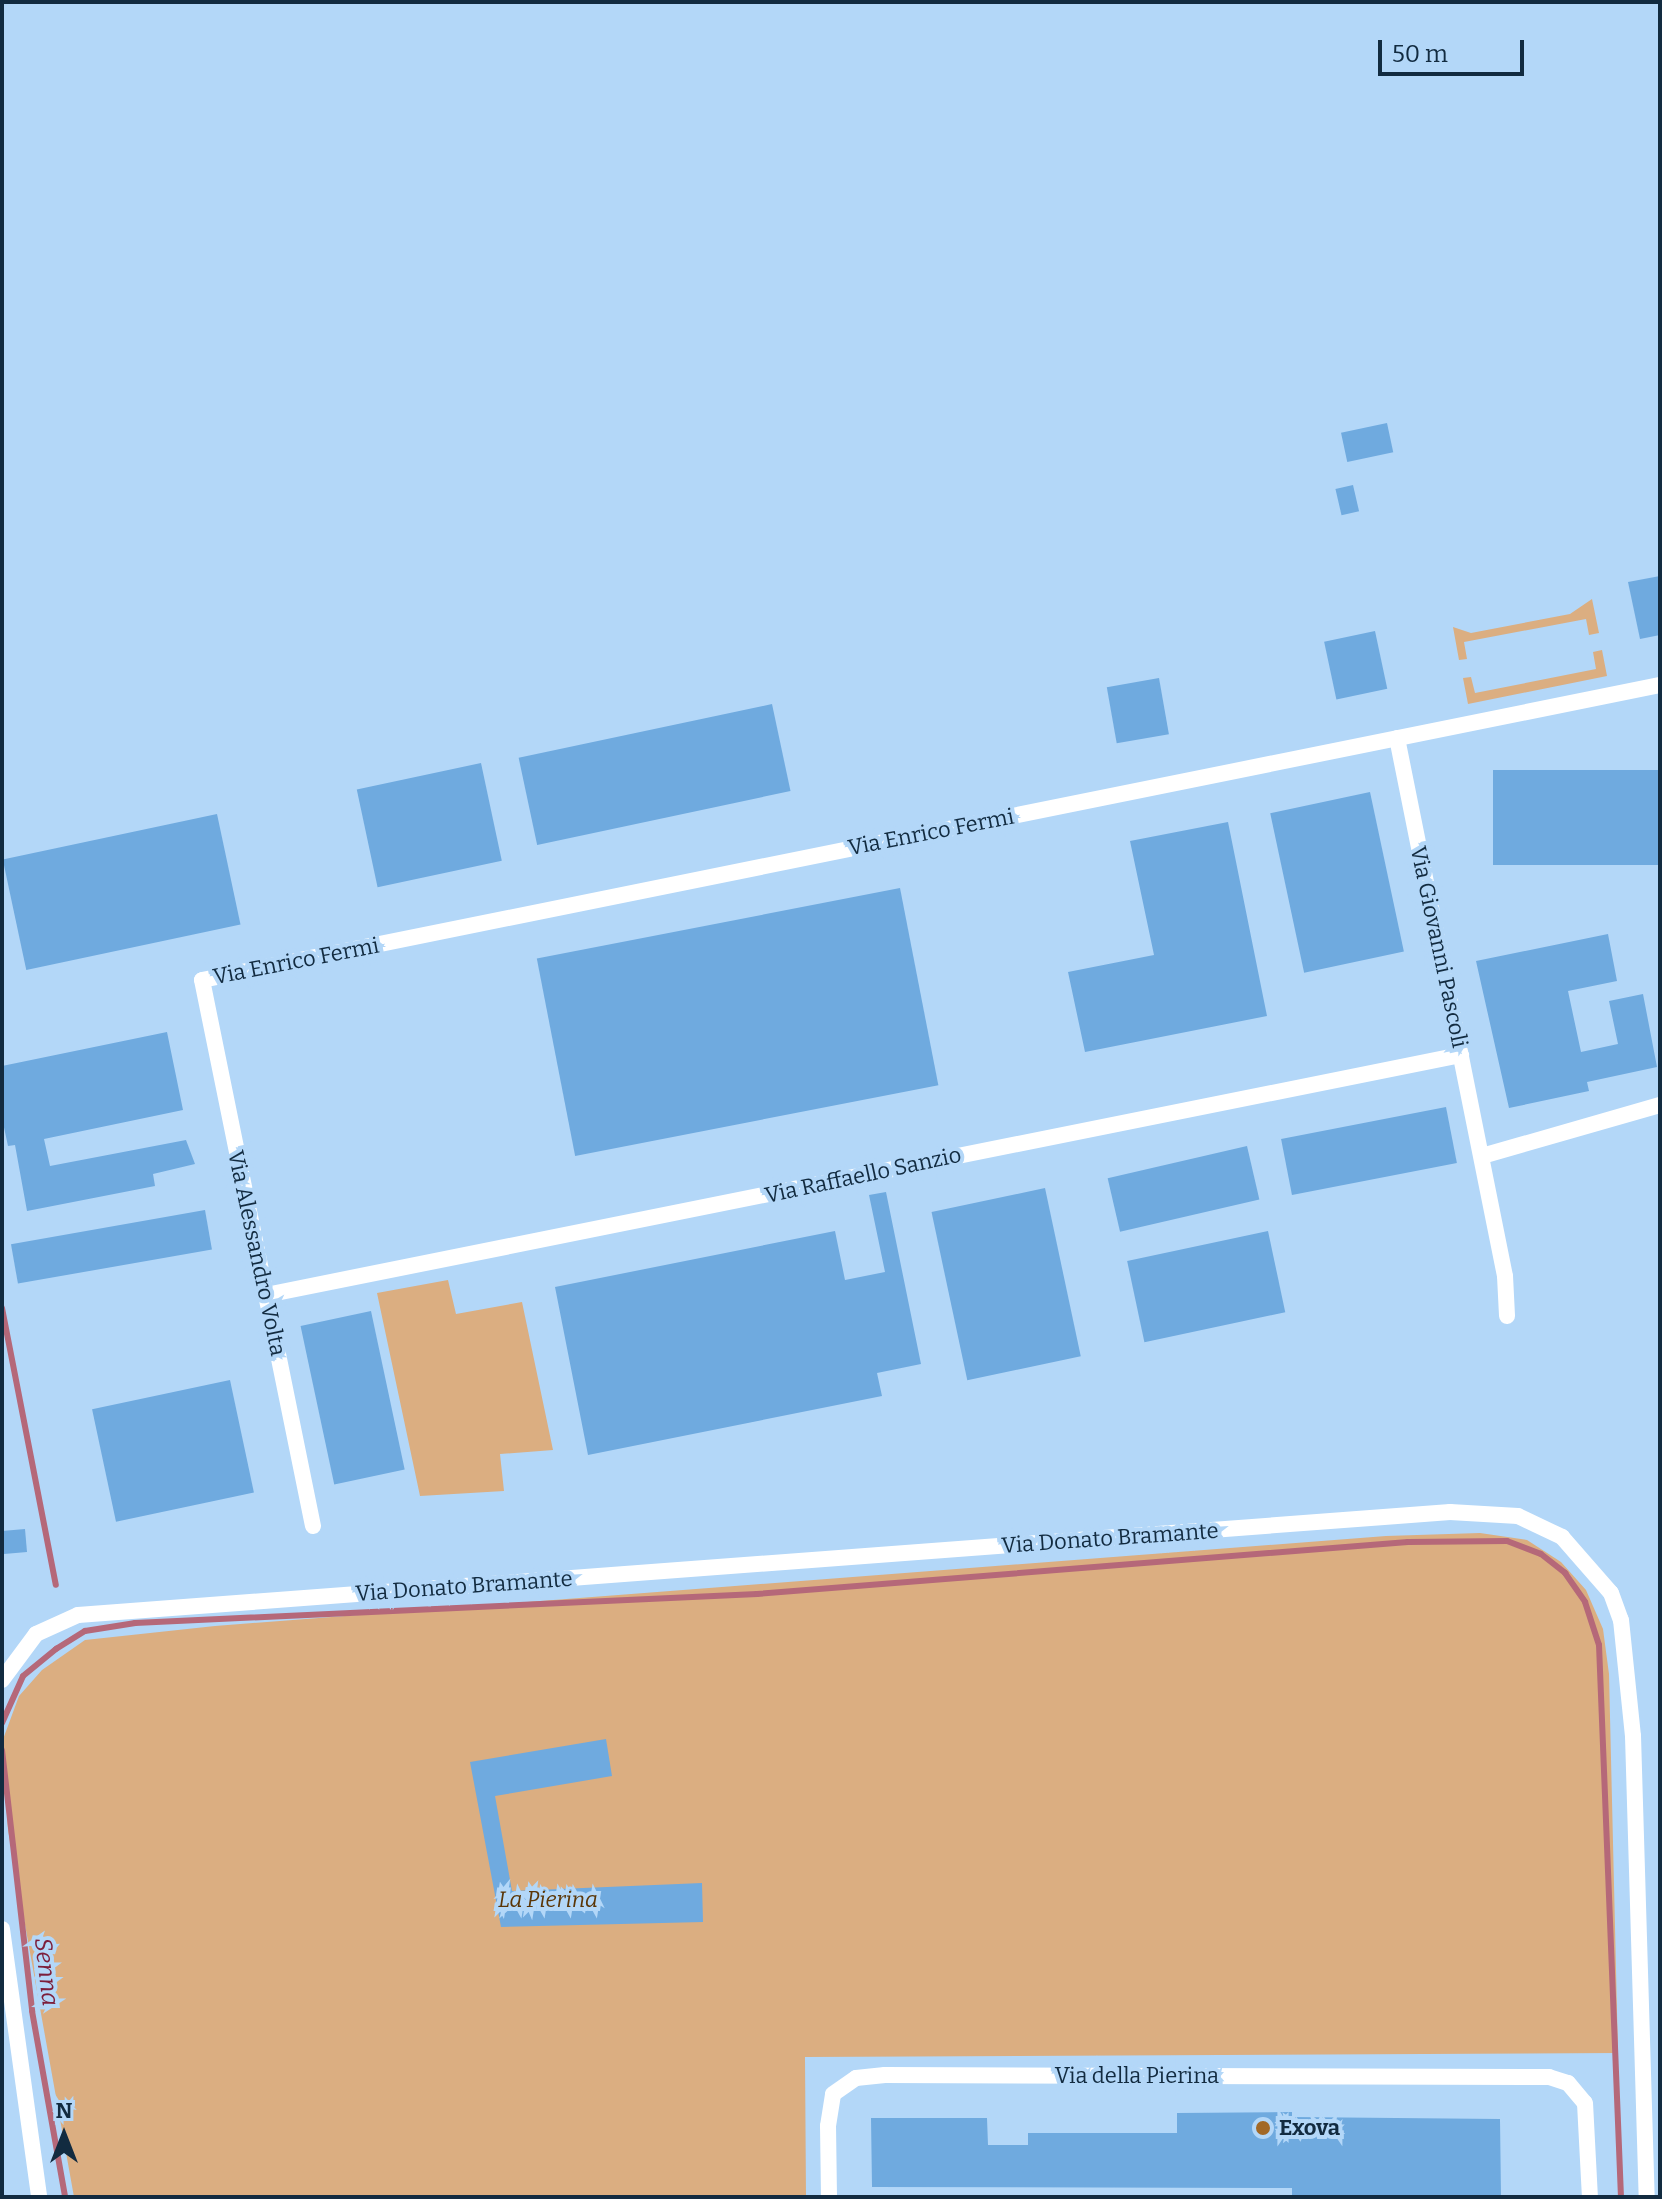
<!DOCTYPE html>
<style>
body{margin:0}
#map{position:relative;width:1662px;height:2199px;overflow:hidden;background:#b3d7f8;font-family:Bitter,serif}
div>[style]{position:absolute}
.green>*{inset:0;background:#dbae81}
.stream>*{height:6px;margin:-3px;padding:0 3px;transform-origin:3px;border-radius:3px;background:#b56879}
.building>*{inset:0;background:#6faadf;transform-origin:0 0}
.minor>*{height:16px;margin:-8px;padding:0 8px;transform-origin:8px;border-radius:8px;background:#fff}
.dots>*{width:22px;height:22px;translate:-50% -50%;box-sizing:border-box;border:4px solid #b3d7f8;border-radius:50%}
span{translate:-50% -50%;white-space:nowrap;text-align:center;line-height:1.15;-webkit-text-stroke:8px #b3d7f8;paint-order:stroke}
.street-label{font-size:22px;color:#122b40}
.park-label{font-size:22px;color:#5b3607;font-style:italic}
.poi-label{font-size:22px;color:#122b40;font-weight:700}
.left{translate:0 -50%;text-align:left}
.water-label{font-size:24px;color:#7c1e3b;font-style:italic}
.frame{position:absolute;inset:0;border:4px solid #122b40;pointer-events:none}
.north{position:absolute;left:24px;top:2095px;width:80px;height:80px;-webkit-text-stroke:6px #b3d7f8;paint-order:stroke;rotate:0deg;font-size:22px;font-weight:700;line-height:32px;text-align:center;color:#122b40}
.north::after{content:'';display:block;margin:auto;width:28px;height:36px;background:#122b40;clip-path:polygon(50% 0,100% 100%,50% 72%,0 100%)}
.scale{position:absolute;left:1378px;top:40px;width:146px;height:36px;box-sizing:border-box;border:4px solid #122b40;border-top:0;padding-left:10px;font-size:24px;line-height:28px;white-space:nowrap;color:#122b40;-webkit-text-stroke:6px #b3d7f8;paint-order:stroke}
</style>
<div id="map">
<div class="green">
<i style="clip-path:polygon(1592px 599px,1599px 633px,1589px 635px,1586px 619px,1464px 642px,1467px 659px,1459px 660px,1453px 627px,1471px 633px,1570px 614px)"></i>
<i style="clip-path:polygon(1602px 650px,1607px 676px,1468px 704px,1463px 678px,1471px 677px,1475px 693px,1596px 669px,1593px 652px)"></i>
<i style="clip-path:polygon(448px 1280px,456px 1314px,522px 1302px,553px 1450px,500px 1454px,504px 1491px,420px 1496px,377px 1293px)"></i>
<i style="clip-path:polygon(1480px 1533px,1527px 1540px,1561px 1562px,1586px 1590px,1603px 1629px,1609px 1674px,1618px 2053px,805px 2057px,806px 2197px,74px 2197px,8px 1830px,2px 1742px,19px 1696px,42px 1670px,85px 1640px,215px 1626px,1386px 1536px)"></i>
</div>
<div class="stream">
<i style="left:2px;top:1308px;width:282px;rotate:79deg"></i>
<i style="left:2px;top:1723px;width:51px;rotate:-65.9deg"></i>
<i style="left:23px;top:1676px;width:43px;rotate:-39.3deg"></i>
<i style="left:56px;top:1649px;width:34px;rotate:-32deg"></i>
<i style="left:85px;top:1631px;width:51px;rotate:-9.1deg"></i>
<i style="left:135px;top:1623px;width:623px;rotate:-2.67deg"></i>
<i style="left:757px;top:1594px;width:653px;rotate:-4.57deg"></i>
<i style="left:1408px;top:1542px;width:99px;rotate:-0.6deg"></i>
<i style="left:1507px;top:1541px;width:36px;rotate:21deg"></i>
<i style="left:1541px;top:1554px;width:31px;rotate:38deg"></i>
<i style="left:1565px;top:1573px;width:35px;rotate:55deg"></i>
<i style="left:1585px;top:1602px;width:45px;rotate:72deg"></i>
<i style="left:1599px;top:1645px;width:552px;rotate:87.72deg"></i>
<i style="left:2px;top:1750px;width:263px;rotate:83.4deg"></i>
<i style="left:32px;top:2011px;width:189px;rotate:79.9deg"></i>
</div>
<div class="building">
<i style="left:1387px;top:423px;width:30px;height:47px;rotate:78deg"></i>
<i style="left:1353px;top:485px;width:27px;height:18px;rotate:77deg"></i>
<i style="clip-path:polygon(1660px 576px,1660px 635px,1640px 639px,1628px 582px)"></i>
<i style="left:1375px;top:631px;width:59px;height:52px;rotate:78deg"></i>
<i style="left:1159px;top:678px;width:57px;height:53px;rotate:80deg"></i>
<i style="left:772px;top:704px;width:89px;height:259px;rotate:78deg"></i>
<i style="left:481px;top:763px;width:100px;height:127px;rotate:78deg"></i>
<i style="left:1660px;top:770px;width:95px;height:167px;rotate:90deg"></i>
<i style="left:1370px;top:792px;width:163px;height:102px;rotate:78deg"></i>
<i style="left:217px;top:814px;width:113px;height:219px;rotate:78deg"></i>
<i style="clip-path:polygon(1228px 822px,1267px 1016px,1085px 1052px,1068px 972px,1154px 955px,1130px 841px)"></i>
<i style="left:900px;top:888px;width:201px;height:370px;rotate:79deg"></i>
<i style="clip-path:polygon(1608px 934px,1617px 981px,1568px 991px,1581px 1052px,1618px 1044px,1609px 1001px,1643px 994px,1657px 1067px,1587px 1082px,1589px 1091px,1509px 1108px,1476px 961px)"></i>
<i style="clip-path:polygon(167px 1032px,183px 1110px,44px 1139px,50px 1166px,186px 1140px,195px 1164px,153px 1174px,155px 1186px,27px 1211px,15px 1145px,8px 1146px,2px 1118px,2px 1066px)"></i>
<i style="left:1446px;top:1107px;width:57px;height:168px;rotate:79deg"></i>
<i style="left:1247px;top:1146px;width:55px;height:143px;rotate:77deg"></i>
<i style="left:1045px;top:1188px;width:172px;height:116px;rotate:78deg"></i>
<i style="clip-path:polygon(886px 1192px,921px 1364px,877px 1373px,882px 1396px,588px 1455px,555px 1287px,835px 1231px,845px 1280px,885px 1272px,869px 1195px)"></i>
<i style="left:205px;top:1210px;width:40px;height:197px;rotate:80deg"></i>
<i style="left:1268px;top:1231px;width:83px;height:144px;rotate:78deg"></i>
<i style="left:371px;top:1311px;width:162px;height:72px;rotate:78deg"></i>
<i style="left:230px;top:1380px;width:115px;height:141px;rotate:78deg"></i>
<i style="left:25px;top:1529px;width:23px;height:23px;rotate:85deg"></i>
<i style="clip-path:polygon(606px 1739px,612px 1776px,495px 1796px,512px 1891px,702px 1883px,703px 1922px,501px 1927px,470px 1762px)"></i>
<i style="clip-path:polygon(1292px 2112px,1292px 2117px,1500px 2119px,1501px 2197px,1292px 2197px,1292px 2188px,872px 2187px,871px 2118px,987px 2118px,988px 2145px,1028px 2145px,1028px 2133px,1177px 2133px,1177px 2113px)"></i>
</div>
<div class="minor">
<i style="left:1397px;top:738px;width:549px;rotate:78.65deg"></i>
<i style="left:1505px;top:1276px;width:40px;rotate:87.1deg"></i>
<i style="left:1482px;top:1156px;width:185px;rotate:-16deg"></i>
<i style="left:266px;top:1295px;width:1219px;rotate:-11.36deg"></i>
<i style="left:313px;top:1526px;width:557px;rotate:-101.49deg"></i>
<i style="left:202px;top:980px;width:1488px;rotate:-11.44deg"></i>
<i style="left:2px;top:1680px;width:57px;rotate:-53.5deg"></i>
<i style="left:36px;top:1634px;width:46px;rotate:-24.3deg"></i>
<i style="left:78px;top:1615px;width:1376px;rotate:-4.29deg"></i>
<i style="left:1450px;top:1512px;width:68px;rotate:3.4deg"></i>
<i style="left:1518px;top:1516px;width:49px;rotate:25.5deg"></i>
<i style="left:1562px;top:1537px;width:74px;rotate:48.8deg"></i>
<i style="left:1611px;top:1593px;width:29px;rotate:70deg"></i>
<i style="left:1621px;top:1620px;width:117px;rotate:84.1deg"></i>
<i style="left:1633px;top:1736px;width:461px;rotate:88.3deg"></i>
<i style="left:2px;top:1929px;width:271px;rotate:82.1deg"></i>
<i style="left:829px;top:2197px;width:71px;rotate:-90.8deg"></i>
<i style="left:828px;top:2126px;width:32px;rotate:-81deg"></i>
<i style="left:833px;top:2094px;width:28px;rotate:-35deg"></i>
<i style="left:856px;top:2078px;width:29px;rotate:-6deg"></i>
<i style="left:885px;top:2075px;width:664px;rotate:0.17deg"></i>
<i style="left:1549px;top:2077px;width:20px;rotate:18deg"></i>
<i style="left:1568px;top:2083px;width:26px;rotate:50deg"></i>
<i style="left:1585px;top:2103px;width:94px;rotate:87deg"></i>
</div>
<div class="dots">
<i style="left:1263px;top:2128px;background:#a26927"></i>
</div>
<div class="street-label">
<span style="left:931px;top:832px;rotate:-11deg">Via Enrico Fermi</span>
<span style="left:1439px;top:947px;rotate:78deg">Via Giovanni Pascoli</span>
<span style="left:296px;top:961px;rotate:-11deg">Via Enrico Fermi</span>
<span style="left:863px;top:1175px;rotate:-12deg">Via Raffaello Sanzio</span>
<span style="left:257px;top:1253px;rotate:78deg">Via Alessandro Volta</span>
<span style="left:1110px;top:1538px;rotate:-4deg">Via Donato Bramante</span>
<span style="left:464px;top:1586px;rotate:-4deg">Via Donato Bramante</span>
<span style="left:1137px;top:2076px">Via della Pierina</span>
</div>
<div class="park-label">
<span style="left:548px;top:1900px">La Pierina</span>
</div>
<div class="poi-label">
<span class="left" style="left:1279px;top:2128px">Exova</span>
</div>
<div class="water-label">
<span style="left:46px;top:1972px;rotate:83deg">Senna</span>
</div>
<div class="frame"></div>
<div class="north">N</div>
<div class="scale">50 m</div>
</div>
